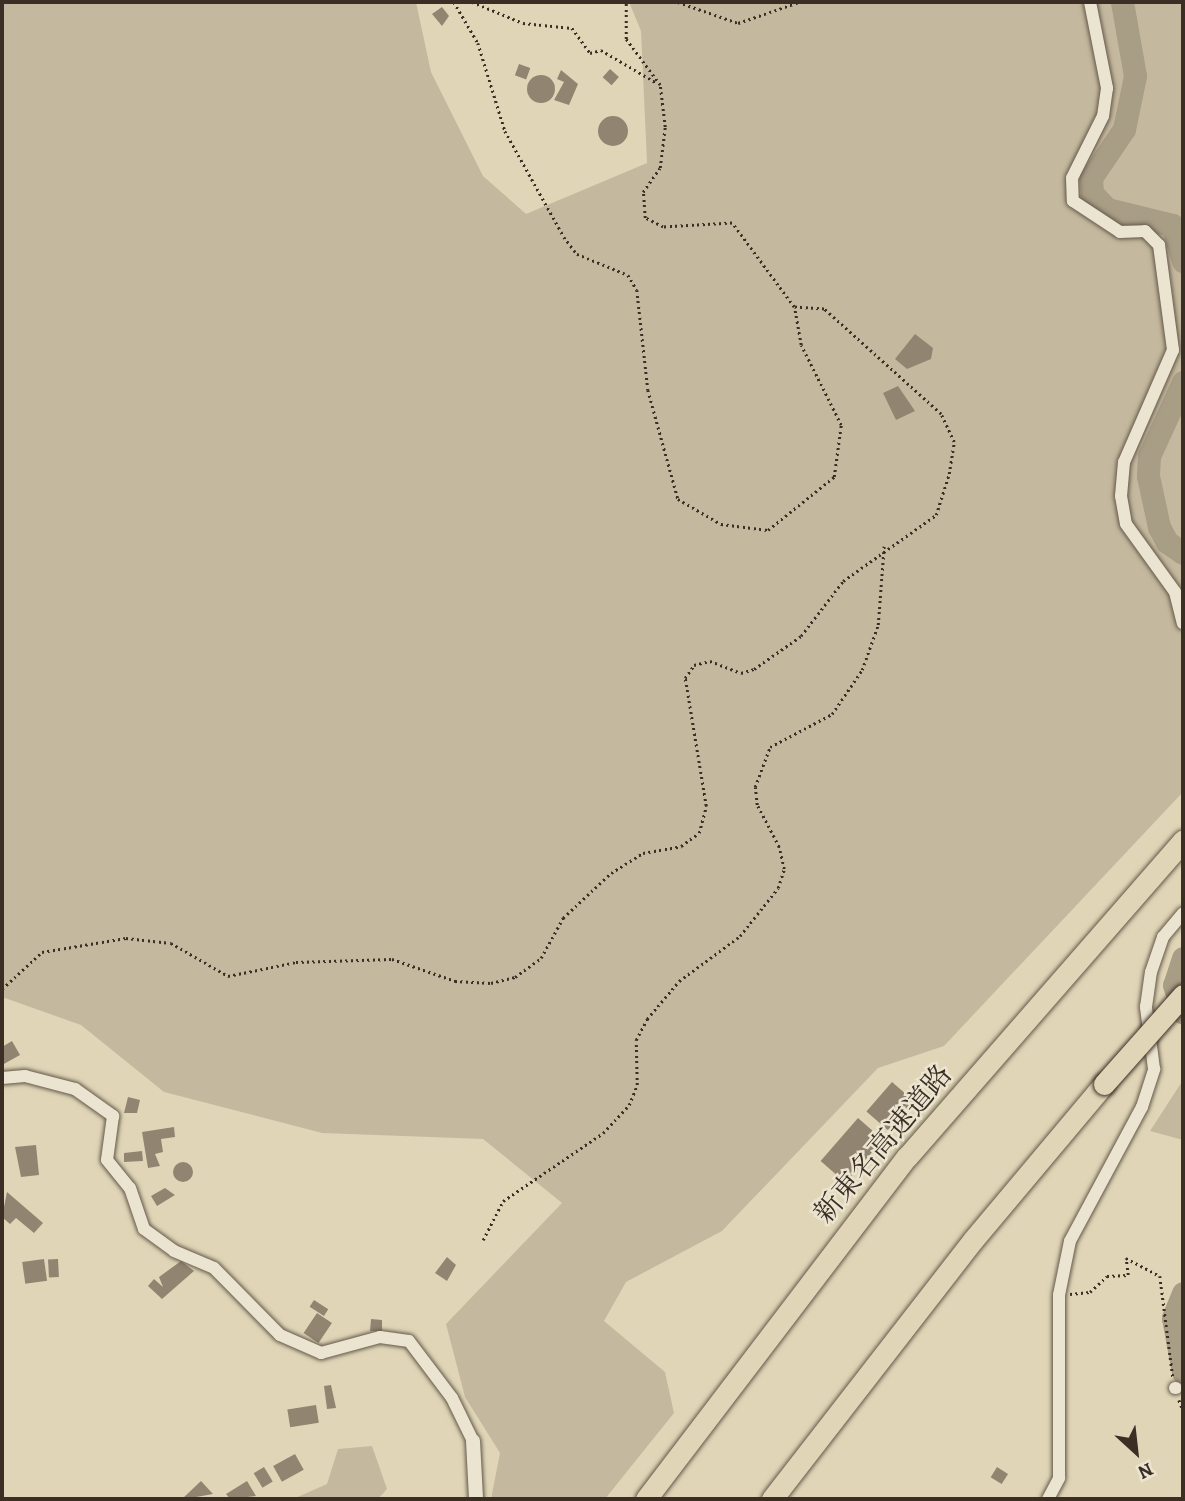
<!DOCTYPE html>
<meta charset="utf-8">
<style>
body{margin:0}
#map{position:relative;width:1185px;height:1501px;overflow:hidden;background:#e0d6b7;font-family:Alegreya,"Noto Serif JP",serif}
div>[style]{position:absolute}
.green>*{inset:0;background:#c4b99e}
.river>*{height:23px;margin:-11.5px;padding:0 11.5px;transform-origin:11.5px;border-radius:11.5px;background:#a89d85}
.building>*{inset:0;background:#918571;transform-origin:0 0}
.round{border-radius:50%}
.path>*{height:2.5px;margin-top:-1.25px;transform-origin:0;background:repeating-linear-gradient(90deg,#3b2e25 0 2px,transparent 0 5.5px)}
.roads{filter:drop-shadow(0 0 2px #64584a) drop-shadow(0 0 2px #64584a)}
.minor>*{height:12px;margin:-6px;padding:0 6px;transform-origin:6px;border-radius:6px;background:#ebe4d0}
.tertiary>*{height:14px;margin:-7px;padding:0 7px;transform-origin:7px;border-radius:7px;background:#ebe4d0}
.motorway>*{height:21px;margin:-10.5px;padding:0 10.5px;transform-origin:10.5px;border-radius:10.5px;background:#e0d6b7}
.bridges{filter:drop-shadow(0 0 2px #3b2e25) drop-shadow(0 0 2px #3b2e25)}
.motorway-bridge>*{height:21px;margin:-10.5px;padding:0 10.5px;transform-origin:10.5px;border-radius:10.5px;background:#e0d6b7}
span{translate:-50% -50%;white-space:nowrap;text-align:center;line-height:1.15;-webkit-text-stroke:5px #ebe4d0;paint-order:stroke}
.street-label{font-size:28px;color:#3b2e25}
.frame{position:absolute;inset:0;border:4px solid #3b2e25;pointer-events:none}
.north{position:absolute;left:1101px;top:1417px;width:70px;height:70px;-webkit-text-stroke:5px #ebe4d0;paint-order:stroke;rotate:153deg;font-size:19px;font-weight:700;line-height:28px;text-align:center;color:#3b2e25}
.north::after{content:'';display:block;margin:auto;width:24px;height:32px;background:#3b2e25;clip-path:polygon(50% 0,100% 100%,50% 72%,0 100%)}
</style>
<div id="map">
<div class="green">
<i style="clip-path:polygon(2px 2px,416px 2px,431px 72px,483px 176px,526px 214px,647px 163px,641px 31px,629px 2px,1183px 2px,1183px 792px,944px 1046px,878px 1068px,722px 1231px,626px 1282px,604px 1321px,665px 1372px,674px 1413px,605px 1499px,491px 1499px,500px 1453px,465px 1397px,446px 1324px,562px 1203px,483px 1139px,322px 1133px,164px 1092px,81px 1025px,2px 997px)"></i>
<i style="clip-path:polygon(1183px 1080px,1183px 1140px,1150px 1131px)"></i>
<i style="clip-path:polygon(372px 1446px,387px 1489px,378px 1499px,293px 1499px,327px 1484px,338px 1449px)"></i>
</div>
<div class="river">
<i style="left:1122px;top:2px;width:75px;rotate:80deg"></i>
<i style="left:1135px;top:76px;width:54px;rotate:101.7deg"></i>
<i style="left:1124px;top:129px;width:59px;rotate:124deg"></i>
<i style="left:1091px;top:178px;width:15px;rotate:86deg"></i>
<i style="left:1092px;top:193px;width:22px;rotate:47deg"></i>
<i style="left:1107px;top:209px;width:67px;rotate:13.8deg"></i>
<i style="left:1172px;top:225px;width:38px;rotate:73deg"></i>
<i style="left:1183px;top:382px;width:81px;rotate:114.7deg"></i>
<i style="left:1149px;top:456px;width:20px;rotate:93deg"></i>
<i style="left:1148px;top:476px;width:52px;rotate:77.8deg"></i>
<i style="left:1159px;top:527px;width:17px;rotate:62deg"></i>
<i style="left:1167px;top:542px;width:19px;rotate:35deg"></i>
<i style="left:1183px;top:958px;width:28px;rotate:108deg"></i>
<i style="left:1174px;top:985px;width:29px;rotate:72deg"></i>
<i style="left:1183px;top:1293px;width:27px;rotate:112deg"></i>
<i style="left:1173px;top:1318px;width:55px;rotate:79.5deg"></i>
</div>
<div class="building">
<i style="clip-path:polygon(442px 7px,449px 16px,442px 26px,432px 14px)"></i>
<i style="left:519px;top:64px;width:12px;height:12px;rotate:20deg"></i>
<i style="left:610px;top:69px;width:12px;height:11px;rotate:42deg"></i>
<i style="clip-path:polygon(561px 70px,578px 84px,569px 105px,554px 100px,564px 82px,557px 79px)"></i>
<i class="round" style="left:527px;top:75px;width:28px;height:28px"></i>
<i class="round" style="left:598px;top:116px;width:30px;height:30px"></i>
<i style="clip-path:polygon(915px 334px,933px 348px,931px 359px,907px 369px,895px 359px)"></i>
<i style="clip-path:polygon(898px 386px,915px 411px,896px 420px,883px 393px)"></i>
<i style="clip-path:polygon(12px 1041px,20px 1055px,2px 1065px,2px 1047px)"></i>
<i style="left:892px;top:1082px;width:32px;height:39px;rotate:41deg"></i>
<i style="clip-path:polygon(128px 1097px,140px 1100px,137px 1113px,124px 1113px)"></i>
<i style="left:858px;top:1118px;width:33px;height:57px;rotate:41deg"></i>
<i style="clip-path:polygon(174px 1127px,175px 1137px,161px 1139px,163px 1152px,155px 1154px,160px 1166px,148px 1168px,142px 1132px)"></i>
<i style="clip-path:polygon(36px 1145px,39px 1175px,21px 1177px,15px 1147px)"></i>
<i style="clip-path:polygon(142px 1151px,143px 1161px,124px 1162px,124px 1153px)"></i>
<i class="round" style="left:173px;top:1162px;width:20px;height:20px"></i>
<i style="clip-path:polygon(165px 1188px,175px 1195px,157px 1206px,151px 1196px)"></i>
<i style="clip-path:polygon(7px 1192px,43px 1223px,34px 1233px,16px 1218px,10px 1224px,2px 1217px)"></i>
<i style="clip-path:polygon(447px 1257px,456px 1265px,447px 1281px,435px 1273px)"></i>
<i style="left:44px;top:1259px;width:22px;height:22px;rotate:82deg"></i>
<i style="left:58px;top:1259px;width:18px;height:10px;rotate:87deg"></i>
<i style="clip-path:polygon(181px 1261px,194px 1271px,162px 1299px,148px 1286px,154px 1279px,163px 1287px,159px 1277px)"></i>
<i style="left:314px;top:1300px;width:17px;height:8px;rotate:33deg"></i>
<i style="left:317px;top:1313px;width:18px;height:24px;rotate:34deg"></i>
<i style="clip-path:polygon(371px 1319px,382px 1320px,382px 1331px,370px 1331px)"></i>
<i style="clip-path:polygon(331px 1385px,336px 1408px,327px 1409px,324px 1386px)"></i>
<i style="left:316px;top:1405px;width:18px;height:29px;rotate:81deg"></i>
<i style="left:295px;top:1454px;width:18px;height:25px;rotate:61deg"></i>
<i style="left:264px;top:1467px;width:17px;height:12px;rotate:59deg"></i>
<i style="left:997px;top:1467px;width:13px;height:12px;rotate:32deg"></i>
<i style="clip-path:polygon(201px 1481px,213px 1494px,185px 1499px,183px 1498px)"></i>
<i style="clip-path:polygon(247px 1481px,256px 1496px,230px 1499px,226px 1494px)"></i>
</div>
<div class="path">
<i style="left:454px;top:2px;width:48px;rotate:59.7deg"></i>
<i style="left:478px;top:43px;width:92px;rotate:72.9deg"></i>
<i style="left:505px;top:131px;width:121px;rotate:60.9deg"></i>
<i style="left:564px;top:237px;width:21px;rotate:53deg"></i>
<i style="left:577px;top:254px;width:55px;rotate:22.4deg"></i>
<i style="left:628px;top:275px;width:17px;rotate:59deg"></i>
<i style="left:637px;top:290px;width:101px;rotate:83.7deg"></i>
<i style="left:648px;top:390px;width:113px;rotate:74.6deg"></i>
<i style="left:678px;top:499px;width:50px;rotate:30.2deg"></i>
<i style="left:721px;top:524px;width:47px;rotate:7.3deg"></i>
<i style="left:768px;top:530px;width:85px;rotate:-38.8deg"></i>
<i style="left:834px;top:477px;width:52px;rotate:-82.3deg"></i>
<i style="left:841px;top:425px;width:89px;rotate:-116.6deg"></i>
<i style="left:801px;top:345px;width:39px;rotate:-100deg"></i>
<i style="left:794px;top:307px;width:104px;rotate:-126.4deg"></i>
<i style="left:732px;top:223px;width:69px;rotate:176.7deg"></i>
<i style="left:663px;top:227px;width:20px;rotate:-153deg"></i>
<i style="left:645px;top:218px;width:26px;rotate:-94deg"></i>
<i style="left:643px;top:192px;width:29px;rotate:-55deg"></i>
<i style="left:660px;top:168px;width:41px;rotate:-83deg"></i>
<i style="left:665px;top:127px;width:42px;rotate:-96.8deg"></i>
<i style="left:660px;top:85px;width:57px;rotate:-126.5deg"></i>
<i style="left:626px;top:39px;width:37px;rotate:-90deg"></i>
<i style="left:472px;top:2px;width:55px;rotate:22.4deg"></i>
<i style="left:523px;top:23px;width:49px;rotate:5.8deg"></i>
<i style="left:572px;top:28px;width:31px;rotate:54deg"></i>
<i style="left:590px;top:53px;width:11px;rotate:-15deg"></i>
<i style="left:601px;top:50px;width:65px;rotate:30.5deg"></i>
<i style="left:678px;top:2px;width:64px;rotate:19.3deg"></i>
<i style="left:738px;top:23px;width:65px;rotate:-19deg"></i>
<i style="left:2px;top:989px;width:54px;rotate:-42.8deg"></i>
<i style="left:42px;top:952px;width:85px;rotate:-9.5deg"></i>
<i style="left:126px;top:938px;width:45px;rotate:6.3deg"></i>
<i style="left:171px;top:943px;width:66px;rotate:30.1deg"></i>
<i style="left:228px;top:976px;width:69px;rotate:-11.6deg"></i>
<i style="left:296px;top:962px;width:96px;rotate:-1.8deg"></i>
<i style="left:392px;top:959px;width:67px;rotate:19.2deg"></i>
<i style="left:455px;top:981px;width:36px;rotate:3deg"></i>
<i style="left:491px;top:983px;width:25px;rotate:-14deg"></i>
<i style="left:515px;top:977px;width:32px;rotate:-36deg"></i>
<i style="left:541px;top:958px;width:46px;rotate:-61.2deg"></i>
<i style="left:563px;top:918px;width:66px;rotate:-43.2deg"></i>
<i style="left:611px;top:873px;width:38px;rotate:-32deg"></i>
<i style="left:643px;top:853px;width:39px;rotate:-10deg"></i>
<i style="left:681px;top:846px;width:22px;rotate:-36deg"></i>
<i style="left:699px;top:833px;width:28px;rotate:-75deg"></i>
<i style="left:706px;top:806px;width:130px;rotate:-99.3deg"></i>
<i style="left:685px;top:678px;width:16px;rotate:-55deg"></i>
<i style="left:694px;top:665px;width:16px;rotate:-14deg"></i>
<i style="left:710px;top:661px;width:33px;rotate:21deg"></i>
<i style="left:741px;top:673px;width:14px;rotate:-17deg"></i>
<i style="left:754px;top:669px;width:57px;rotate:-35.1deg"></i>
<i style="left:801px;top:636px;width:69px;rotate:-52.6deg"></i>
<i style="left:843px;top:581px;width:114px;rotate:-35.4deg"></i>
<i style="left:936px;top:515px;width:43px;rotate:-72.4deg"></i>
<i style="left:949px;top:474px;width:32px;rotate:-81deg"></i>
<i style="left:954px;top:442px;width:31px;rotate:-115deg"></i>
<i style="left:941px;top:414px;width:157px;rotate:-138.1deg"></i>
<i style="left:824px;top:309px;width:30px;rotate:-176deg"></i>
<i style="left:483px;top:1240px;width:44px;rotate:-62.9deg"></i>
<i style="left:503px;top:1201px;width:121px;rotate:-34.2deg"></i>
<i style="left:603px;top:1133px;width:38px;rotate:-47deg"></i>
<i style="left:629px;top:1105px;width:22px;rotate:-68deg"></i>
<i style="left:637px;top:1085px;width:45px;rotate:-91.3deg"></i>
<i style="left:636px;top:1040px;width:24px;rotate:-62deg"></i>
<i style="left:647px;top:1019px;width:50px;rotate:-49.9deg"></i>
<i style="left:679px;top:981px;width:76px;rotate:-36.4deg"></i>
<i style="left:740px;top:936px;width:61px;rotate:-51.6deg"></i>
<i style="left:778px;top:888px;width:20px;rotate:-72deg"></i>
<i style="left:784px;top:869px;width:23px;rotate:-103deg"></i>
<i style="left:779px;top:847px;width:47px;rotate:-117.6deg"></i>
<i style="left:757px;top:805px;width:18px;rotate:-96deg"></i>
<i style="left:755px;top:787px;width:43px;rotate:-69.4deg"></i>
<i style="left:770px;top:747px;width:70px;rotate:-28deg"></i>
<i style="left:832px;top:714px;width:53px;rotate:-55.7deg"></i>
<i style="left:862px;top:670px;width:48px;rotate:-70.4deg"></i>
<i style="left:878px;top:625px;width:79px;rotate:-85.7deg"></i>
<i style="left:1070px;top:1294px;width:20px;rotate:-6deg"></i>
<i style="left:1090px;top:1292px;width:23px;rotate:-43deg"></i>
<i style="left:1107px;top:1276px;width:21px;rotate:-3deg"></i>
<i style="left:1128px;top:1275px;width:17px;rotate:-97deg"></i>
<i style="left:1126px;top:1258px;width:38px;rotate:28deg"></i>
<i style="left:1160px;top:1276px;width:102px;rotate:82.7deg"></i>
<i style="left:1179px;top:1400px;width:11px;rotate:68deg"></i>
</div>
<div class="roads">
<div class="minor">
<i style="left:1090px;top:2px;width:88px;rotate:78.8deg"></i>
<i style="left:1107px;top:88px;width:28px;rotate:98deg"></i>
<i style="left:1103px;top:116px;width:69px;rotate:116.6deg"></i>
<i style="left:1072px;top:178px;width:23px;rotate:88deg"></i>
<i style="left:1073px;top:201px;width:56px;rotate:33.4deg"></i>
<i style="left:1120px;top:232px;width:25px;rotate:-2deg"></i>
<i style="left:1145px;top:231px;width:20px;rotate:45deg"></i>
<i style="left:1159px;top:245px;width:106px;rotate:82.4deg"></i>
<i style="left:1173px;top:350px;width:122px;rotate:113.6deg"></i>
<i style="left:1124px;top:462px;width:34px;rotate:95deg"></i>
<i style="left:1121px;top:496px;width:28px;rotate:80deg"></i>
<i style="left:1126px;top:524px;width:84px;rotate:54.2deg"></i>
<i style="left:1175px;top:592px;width:32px;rotate:76deg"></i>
<i style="left:2px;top:1078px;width:23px;rotate:-5deg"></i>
<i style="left:25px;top:1076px;width:52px;rotate:14.6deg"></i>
<i style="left:75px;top:1089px;width:47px;rotate:35.4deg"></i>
<i style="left:113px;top:1116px;width:44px;rotate:97.8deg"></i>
<i style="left:107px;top:1160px;width:36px;rotate:51deg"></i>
<i style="left:130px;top:1188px;width:43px;rotate:71.1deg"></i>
<i style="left:144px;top:1229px;width:37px;rotate:36deg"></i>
<i style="left:174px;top:1251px;width:43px;rotate:23deg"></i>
<i style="left:214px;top:1268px;width:94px;rotate:45.4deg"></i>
<i style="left:280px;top:1335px;width:45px;rotate:23.7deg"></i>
<i style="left:321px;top:1353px;width:61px;rotate:-15.2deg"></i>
<i style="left:380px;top:1337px;width:29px;rotate:8deg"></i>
<i style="left:409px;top:1341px;width:71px;rotate:53deg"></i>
<i style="left:452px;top:1398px;width:48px;rotate:64deg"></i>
<i style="left:1175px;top:1388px;width:1px"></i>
<i style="left:1048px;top:1499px;width:24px;rotate:-62deg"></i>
<i style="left:1059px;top:1478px;width:183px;rotate:-90deg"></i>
<i style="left:1059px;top:1295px;width:55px;rotate:-78.5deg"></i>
<i style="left:1070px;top:1241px;width:152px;rotate:-61.8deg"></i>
<i style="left:1142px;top:1107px;width:40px;rotate:-72deg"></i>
<i style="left:1154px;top:1069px;width:63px;rotate:-97.4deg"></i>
<i style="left:1146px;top:1007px;width:35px;rotate:-82deg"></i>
<i style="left:1151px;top:972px;width:37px;rotate:-71deg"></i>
<i style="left:1163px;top:937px;width:31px;rotate:-50deg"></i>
</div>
<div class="tertiary">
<i style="left:473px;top:1441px;width:58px;rotate:87deg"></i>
</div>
<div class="motorway">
<i style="left:646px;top:1499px;width:430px;rotate:-52.7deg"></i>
<i style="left:907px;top:1157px;width:420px;rotate:-48.9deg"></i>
<i style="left:772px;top:1499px;width:328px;rotate:-52.2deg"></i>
<i style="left:973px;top:1240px;width:204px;rotate:-50deg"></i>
</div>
</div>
<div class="bridges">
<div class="motorway-bridge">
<i style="left:1104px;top:1084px;width:119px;rotate:-48.4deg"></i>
</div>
</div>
<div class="street-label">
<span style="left:883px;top:1144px;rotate:-50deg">新東名高速道路</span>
</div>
<div class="frame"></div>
<div class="north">N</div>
</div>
